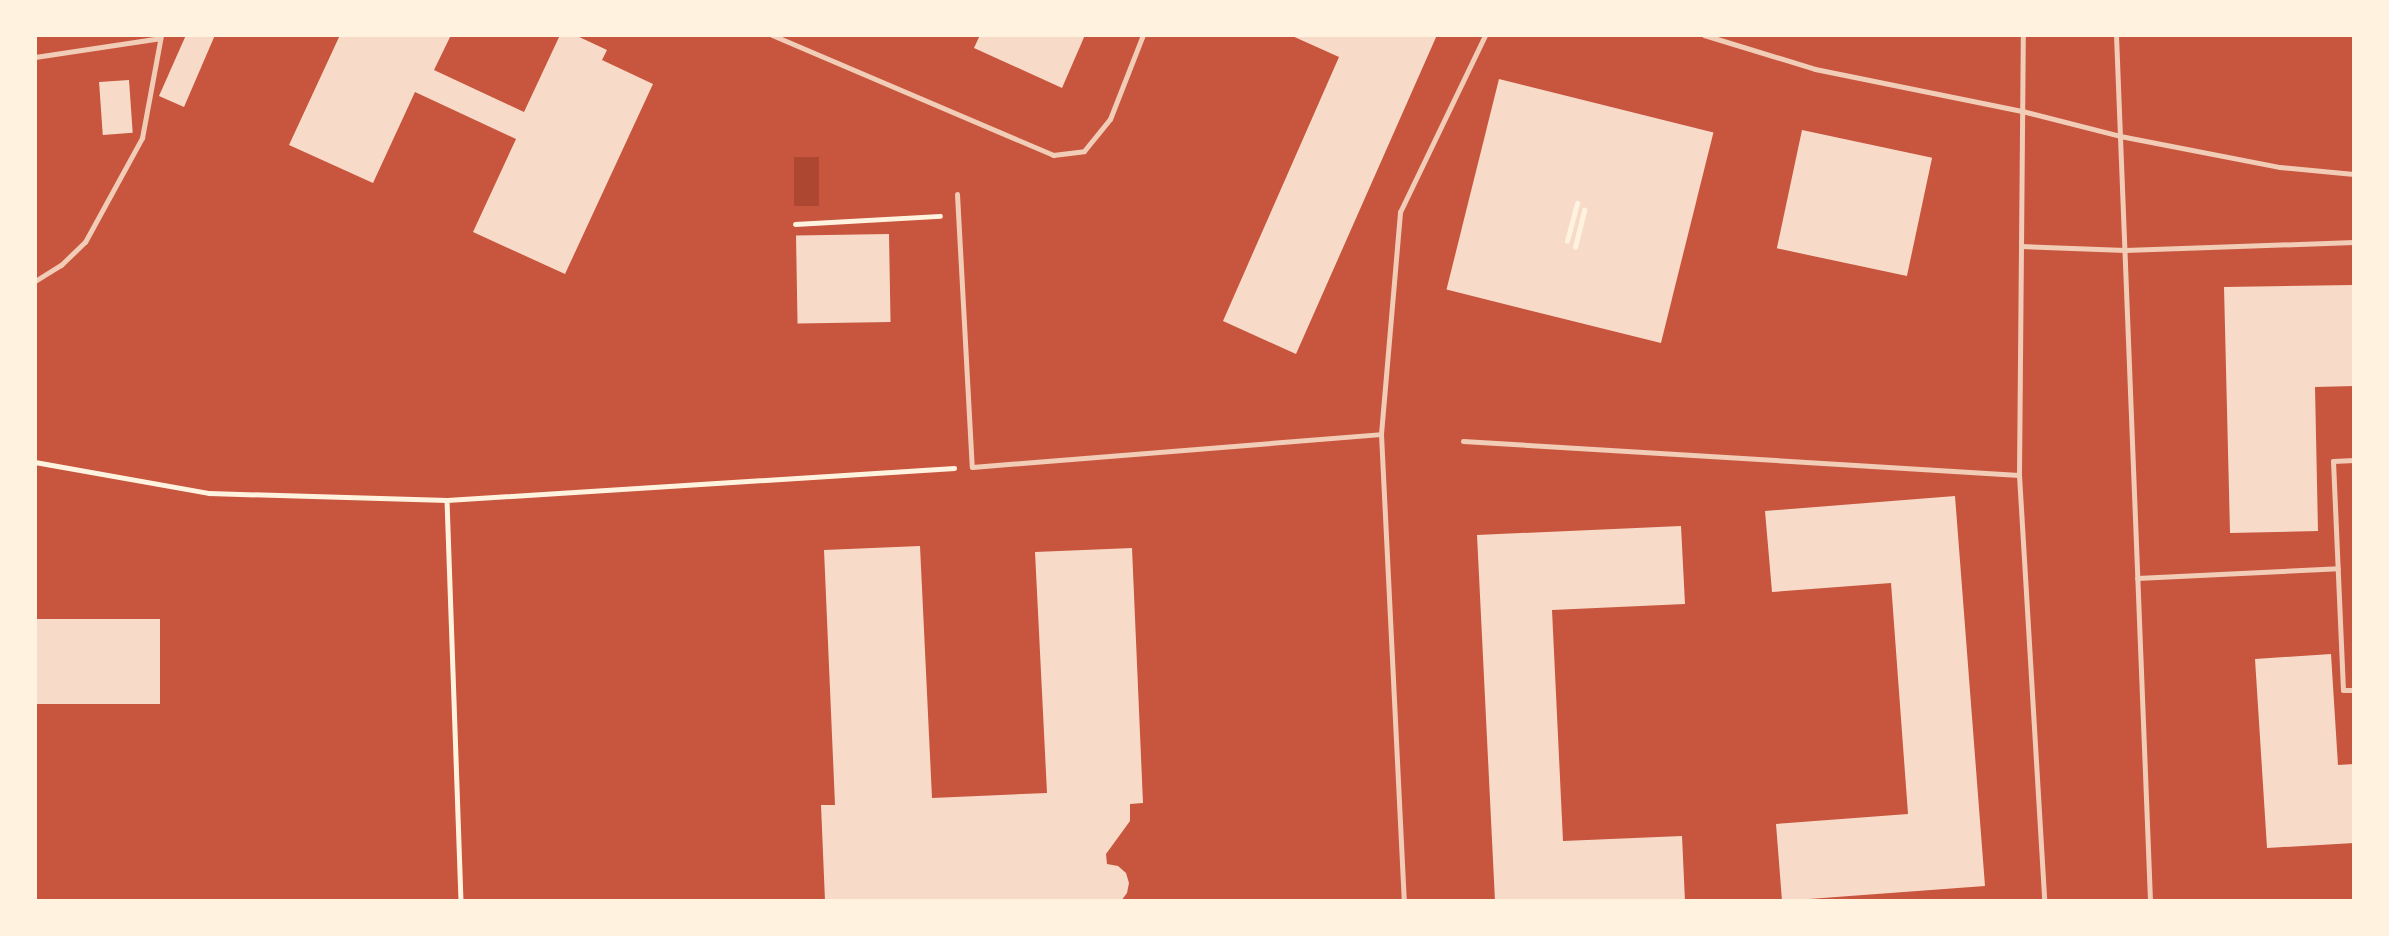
<!DOCTYPE html>
<style>
body{margin:0}
#map{position:relative;width:2389px;height:936px;overflow:hidden;background:#c8553d;font-family:"PT Sans",sans-serif}
div>[style]{position:absolute}
.green>*{inset:0;background:#ae4732;transform-origin:0 0}
.building>*{inset:0;background:#f7dbc8;transform-origin:0 0}
.path>*{height:4.5px;margin:-2.25px;padding:0 2.25px;transform-origin:2.25px;border-radius:2.25px;background:#fff3e0}
.service>*{height:5px;margin:-2.5px;padding:0 2.5px;transform-origin:2.5px;border-radius:2.5px;background:#f1ccb7}
span{translate:-50% -50%;white-space:nowrap;text-align:center;line-height:1.15;-webkit-text-stroke:6px #fff3e0;paint-order:stroke}
.frame{position:absolute;inset:0;border:37px solid #fff3e0;pointer-events:none}
</style>
<div id="map">
<div class="green">
<i style="left:794px;top:157px;width:25px;height:49px"></i>
</div>
<div class="building">
<i style="clip-path:polygon(186px 35px,215px 35px,184px 107px,159px 96px)"></i>
<i style="clip-path:polygon(340px 35px,451px 35px,434px 70px,524px 112px,560px 35px,575px 35px,607px 50px,602px 60px,653px 84px,565px 274px,473px 232px,516px 139px,415px 92px,373px 183px,289px 145px)"></i>
<i style="clip-path:polygon(980px 35px,1085px 35px,1062px 88px,974px 48px)"></i>
<i style="clip-path:polygon(1290px 35px,1437px 35px,1296px 354px,1223px 321px,1339px 57px)"></i>
<i style="left:1499px;top:79px;width:221px;height:217px;rotate:14deg"></i>
<i style="left:129px;top:80px;width:53px;height:30px;rotate:86deg"></i>
<i style="left:1802px;top:130px;width:133px;height:121px;rotate:12deg"></i>
<i style="left:889px;top:234px;width:88px;height:93px;rotate:89deg"></i>
<i style="clip-path:polygon(2354px 285px,2354px 386px,2315px 387px,2318px 531px,2230px 533px,2224px 287px)"></i>
<i style="clip-path:polygon(1955px 496px,1985px 886px,1782px 901px,1776px 824px,1908px 814px,1891px 583px,1772px 592px,1765px 511px)"></i>
<i style="clip-path:polygon(1681px 526px,1685px 604px,1552px 610px,1563px 841px,1682px 836px,1685px 901px,1495px 901px,1477px 535px)"></i>
<i style="clip-path:polygon(920px 546px,932px 798px,1047px 793px,1035px 552px,1132px 548px,1143px 803px,1130px 804px,1130px 821px,1106px 854px,1107px 864px,1118px 866px,1126px 873px,1129px 883px,1127px 893px,1121px 901px,825px 901px,821px 805px,835px 805px,824px 550px)"></i>
<i style="left:35px;top:619px;width:125px;height:85px"></i>
<i style="clip-path:polygon(2331px 654px,2338px 765px,2354px 764px,2354px 843px,2267px 848px,2255px 659px)"></i>
</div>
<div class="path">
<i style="left:795px;top:224px;width:145px;rotate:-3.2deg"></i>
<i style="left:1567px;top:241px;width:39px;rotate:-75deg"></i>
<i style="left:1575px;top:247px;width:38px;rotate:-76deg"></i>
<i style="left:35px;top:462px;width:177px;rotate:10.1deg"></i>
<i style="left:209px;top:493px;width:238px;rotate:1.7deg"></i>
<i style="left:447px;top:500px;width:508px;rotate:-3.61deg"></i>
<i style="left:447px;top:500px;width:401px;rotate:88deg"></i>
</div>
<div class="service">
<i style="left:772px;top:35px;width:306px;rotate:23.1deg"></i>
<i style="left:1053px;top:155px;width:31px;rotate:-7deg"></i>
<i style="left:1084px;top:151px;width:41px;rotate:-50.9deg"></i>
<i style="left:1110px;top:119px;width:90px;rotate:-68.6deg"></i>
<i style="left:1704px;top:35px;width:116px;rotate:17deg"></i>
<i style="left:1815px;top:69px;width:211px;rotate:11.5deg"></i>
<i style="left:2022px;top:111px;width:101px;rotate:14.3deg"></i>
<i style="left:2120px;top:136px;width:163px;rotate:11deg"></i>
<i style="left:2280px;top:167px;width:74px;rotate:5.4deg"></i>
<i style="left:2116px;top:35px;width:867px;rotate:87.75deg"></i>
<i style="left:35px;top:57px;width:126px;rotate:-8.6deg"></i>
<i style="left:957px;top:194px;width:273px;rotate:86.9deg"></i>
<i style="left:972px;top:467px;width:410px;rotate:-4.6deg"></i>
<i style="left:1381px;top:434px;width:223px;rotate:-85.1deg"></i>
<i style="left:1400px;top:212px;width:196px;rotate:-64.3deg"></i>
<i style="left:2021px;top:246px;width:104px;rotate:2.2deg"></i>
<i style="left:2125px;top:250px;width:229px;rotate:-2deg"></i>
<i style="left:35px;top:281px;width:31px;rotate:-32deg"></i>
<i style="left:61px;top:265px;width:33px;rotate:-44deg"></i>
<i style="left:85px;top:242px;width:119px;rotate:-61.3deg"></i>
<i style="left:142px;top:138px;width:105px;rotate:-79.5deg"></i>
<i style="left:1381px;top:434px;width:468px;rotate:87.2deg"></i>
<i style="left:1463px;top:441px;width:557px;rotate:3.5deg"></i>
<i style="left:2019px;top:475px;width:427px;rotate:86.6deg"></i>
<i style="left:2354px;top:460px;width:21px;rotate:177deg"></i>
<i style="left:2333px;top:461px;width:229px;rotate:87.5deg"></i>
<i style="left:2343px;top:690px;width:11px"></i>
<i style="left:2019px;top:475px;width:440px;rotate:-89.5deg"></i>
<i style="left:2137px;top:578px;width:201px;rotate:-2.8deg"></i>
</div>
<div class="frame"></div>
</div>
